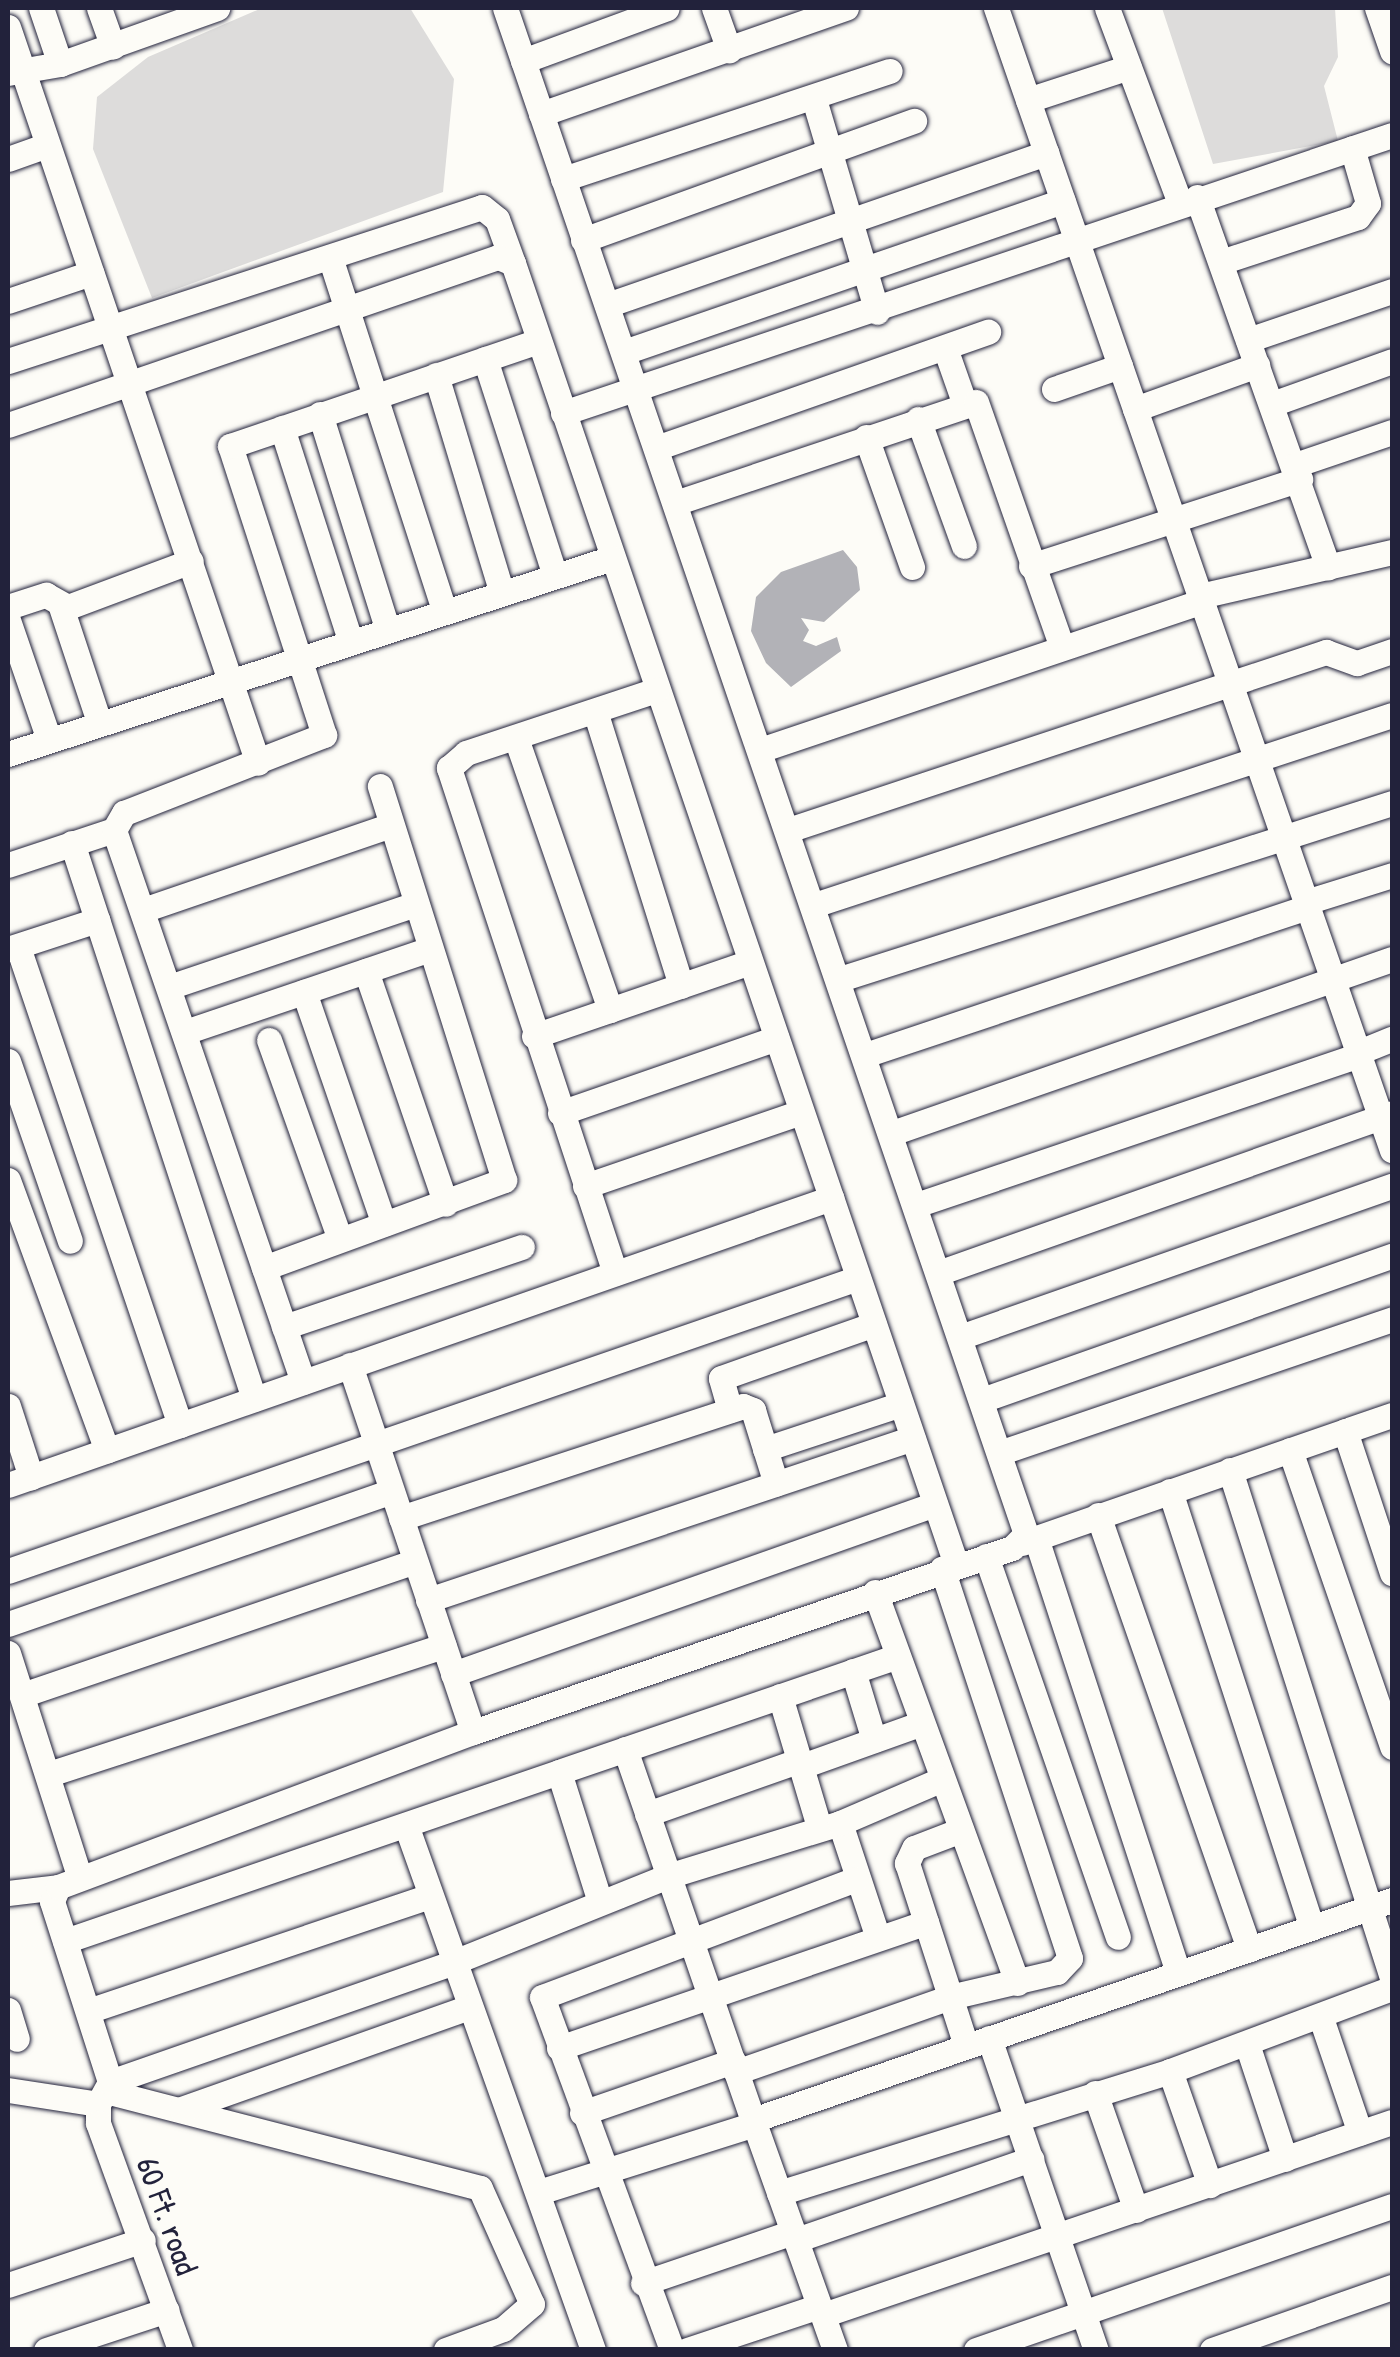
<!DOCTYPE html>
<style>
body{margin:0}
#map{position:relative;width:1400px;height:2357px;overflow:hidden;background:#fdfcf7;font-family:"Patrick Hand",sans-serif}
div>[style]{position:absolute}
.green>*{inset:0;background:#dddcdb}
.water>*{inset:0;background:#b2b2b7}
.roads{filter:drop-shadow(0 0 2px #22223b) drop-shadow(0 0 2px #22223b)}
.minor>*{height:25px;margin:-12.5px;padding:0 12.5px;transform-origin:12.5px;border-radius:12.5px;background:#fdfcf7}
span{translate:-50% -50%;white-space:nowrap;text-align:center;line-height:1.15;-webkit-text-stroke:9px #fdfcf7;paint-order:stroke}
.street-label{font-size:32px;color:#22223b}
.frame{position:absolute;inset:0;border:10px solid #22223b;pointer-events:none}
</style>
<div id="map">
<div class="green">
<i style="clip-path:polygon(262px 8px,410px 8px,454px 79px,443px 192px,152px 298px,93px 149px,97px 97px,148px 57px)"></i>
<i style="clip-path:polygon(1162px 8px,1335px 8px,1338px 57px,1324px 86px,1338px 141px,1213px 164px)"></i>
</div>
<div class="water">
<i style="clip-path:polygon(843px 550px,857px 567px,860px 590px,824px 622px,801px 618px,809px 630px,803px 641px,816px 646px,837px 637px,841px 651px,791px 687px,766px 663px,751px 631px,756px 597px,781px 572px)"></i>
</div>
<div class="roads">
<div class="minor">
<i style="left:99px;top:8px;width:41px;rotate:70.3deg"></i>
<i style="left:714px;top:8px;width:45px;rotate:70.3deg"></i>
<i style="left:996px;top:8px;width:1209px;rotate:70.88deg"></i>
<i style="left:1107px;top:8px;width:208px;rotate:69.5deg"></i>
<i style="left:1377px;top:8px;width:46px;rotate:70.8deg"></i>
<i style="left:8px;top:27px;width:777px;rotate:71.24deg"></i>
<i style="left:523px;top:61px;width:153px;rotate:-20.2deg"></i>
<i style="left:60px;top:64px;width:167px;rotate:-19.6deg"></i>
<i style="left:8px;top:73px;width:53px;rotate:-9.8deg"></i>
<i style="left:60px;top:64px;width:59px;rotate:-108.7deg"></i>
<i style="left:814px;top:99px;width:222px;rotate:73.5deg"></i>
<i style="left:1028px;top:100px;width:106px;rotate:-18.1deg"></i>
<i style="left:541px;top:114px;width:323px;rotate:-19.2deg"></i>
<i style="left:8px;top:159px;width:41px;rotate:-19.7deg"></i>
<i style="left:563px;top:179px;width:344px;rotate:-18.3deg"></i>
<i style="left:1197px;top:197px;width:393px;rotate:70.5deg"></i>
<i style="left:583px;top:240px;width:352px;rotate:-19.8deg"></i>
<i style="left:330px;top:257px;width:372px;rotate:72.1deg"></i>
<i style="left:1221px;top:262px;width:144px;rotate:-18.2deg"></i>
<i style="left:1358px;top:217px;width:17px;rotate:-54deg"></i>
<i style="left:1368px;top:203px;width:57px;rotate:-106.2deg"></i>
<i style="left:8px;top:301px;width:88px;rotate:-18.6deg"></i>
<i style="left:607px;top:305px;width:465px;rotate:-19.1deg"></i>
<i style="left:1248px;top:340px;width:152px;rotate:-18.8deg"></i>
<i style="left:945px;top:348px;width:57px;rotate:70.6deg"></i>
<i style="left:624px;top:352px;width:464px;rotate:-19deg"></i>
<i style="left:485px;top:359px;width:228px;rotate:72.1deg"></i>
<i style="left:8px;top:361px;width:498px;rotate:-18deg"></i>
<i style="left:482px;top:207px;width:19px;rotate:39deg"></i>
<i style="left:497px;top:219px;width:47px;rotate:70deg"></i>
<i style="left:436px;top:375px;width:228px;rotate:73.2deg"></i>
<i style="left:1054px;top:389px;width:70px;rotate:-19.2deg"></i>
<i style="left:1272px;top:404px;width:127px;rotate:-19.7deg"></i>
<i style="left:1135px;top:409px;width:130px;rotate:-19.8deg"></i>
<i style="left:563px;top:413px;width:874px;rotate:-18.54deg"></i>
<i style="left:320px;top:414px;width:224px;rotate:72.6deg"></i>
<i style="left:918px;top:419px;width:135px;rotate:70.1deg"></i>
<i style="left:8px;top:425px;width:518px;rotate:-18.92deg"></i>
<i style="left:498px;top:257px;width:16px;rotate:22deg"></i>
<i style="left:513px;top:263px;width:1374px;rotate:71.2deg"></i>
<i style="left:282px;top:428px;width:223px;rotate:72.2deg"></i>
<i style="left:866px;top:437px;width:138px;rotate:70.5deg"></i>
<i style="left:656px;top:448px;width:352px;rotate:-19.3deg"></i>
<i style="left:1295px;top:465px;width:102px;rotate:-18.8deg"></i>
<i style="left:675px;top:503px;width:317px;rotate:-18.5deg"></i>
<i style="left:976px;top:402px;width:260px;rotate:70.7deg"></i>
<i style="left:1031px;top:566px;width:283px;rotate:-17.9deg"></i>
<i style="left:1200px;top:596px;width:197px;rotate:-12.9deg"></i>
<i style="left:8px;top:607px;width:40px;rotate:-18deg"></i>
<i style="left:46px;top:595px;width:25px;rotate:29deg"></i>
<i style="left:68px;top:607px;width:131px;rotate:-20.5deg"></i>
<i style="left:61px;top:607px;width:121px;rotate:71.7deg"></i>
<i style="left:8px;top:620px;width:127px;rotate:71.1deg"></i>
<i style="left:595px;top:711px;width:288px;rotate:72.6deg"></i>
<i style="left:516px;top:738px;width:288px;rotate:70.9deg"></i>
<i style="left:760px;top:750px;width:466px;rotate:-18.6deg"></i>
<i style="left:8px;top:754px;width:635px;rotate:-17.98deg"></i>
<i style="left:788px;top:830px;width:567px;rotate:-18.31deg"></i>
<i style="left:1326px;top:652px;width:33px;rotate:20deg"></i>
<i style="left:1357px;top:663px;width:37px;rotate:-19deg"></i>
<i style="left:72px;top:843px;width:585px;rotate:71.87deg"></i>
<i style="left:8px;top:865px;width:112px;rotate:-18.3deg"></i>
<i style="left:1306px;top:902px;width:90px;rotate:-17.4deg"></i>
<i style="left:814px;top:905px;width:608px;rotate:-18.2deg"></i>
<i style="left:143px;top:910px;width:260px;rotate:-18.9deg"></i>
<i style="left:18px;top:947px;width:505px;rotate:71.28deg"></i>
<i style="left:8px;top:949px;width:94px;rotate:-18deg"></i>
<i style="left:366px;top:971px;width:246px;rotate:71.1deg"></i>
<i style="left:840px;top:979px;width:579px;rotate:-17.68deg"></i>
<i style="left:169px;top:987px;width:256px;rotate:-18.6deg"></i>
<i style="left:304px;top:992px;width:245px;rotate:71deg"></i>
<i style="left:185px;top:1032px;width:256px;rotate:-18.7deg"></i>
<i style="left:534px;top:1036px;width:228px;rotate:-18.9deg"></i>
<i style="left:269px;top:1040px;width:211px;rotate:70.4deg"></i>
<i style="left:1359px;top:1052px;width:35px;rotate:-22deg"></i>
<i style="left:865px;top:1055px;width:467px;rotate:-18.5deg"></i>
<i style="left:8px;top:1061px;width:190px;rotate:71deg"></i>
<i style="left:560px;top:1113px;width:229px;rotate:-19.1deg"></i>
<i style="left:892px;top:1133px;width:529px;rotate:-19.19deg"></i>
<i style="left:8px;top:1180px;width:288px;rotate:69.9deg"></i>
<i style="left:585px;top:1186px;width:228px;rotate:-18.9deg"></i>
<i style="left:916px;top:1205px;width:469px;rotate:-18.7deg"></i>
<i style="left:264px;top:1268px;width:256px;rotate:-20.1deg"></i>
<i style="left:504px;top:1180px;width:413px;rotate:-107.5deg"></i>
<i style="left:615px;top:1273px;width:532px;rotate:-108.2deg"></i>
<i style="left:449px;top:768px;width:23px;rotate:-41deg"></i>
<i style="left:466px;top:753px;width:201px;rotate:-18.3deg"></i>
<i style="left:938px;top:1273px;width:481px;rotate:-19.4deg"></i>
<i style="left:284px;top:1327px;width:251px;rotate:-18.6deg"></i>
<i style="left:960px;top:1337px;width:458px;rotate:-19.3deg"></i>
<i style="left:350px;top:1365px;width:387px;rotate:71.5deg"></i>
<i style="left:303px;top:1382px;width:583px;rotate:-108.9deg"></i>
<i style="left:114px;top:830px;width:20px;rotate:-60deg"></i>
<i style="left:124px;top:813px;width:215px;rotate:-21.3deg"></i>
<i style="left:324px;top:735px;width:304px;rotate:-108deg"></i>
<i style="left:230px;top:446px;width:326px;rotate:-18.8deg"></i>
<i style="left:982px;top:1400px;width:435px;rotate:-19.4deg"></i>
<i style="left:8px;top:1406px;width:75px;rotate:72.1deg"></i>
<i style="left:730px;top:1410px;width:33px;rotate:-106deg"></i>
<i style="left:721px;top:1378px;width:162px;rotate:-19.4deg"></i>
<i style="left:1345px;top:1431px;width:150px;rotate:71.7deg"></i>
<i style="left:765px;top:1449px;width:143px;rotate:-18.3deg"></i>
<i style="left:1290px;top:1450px;width:314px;rotate:71deg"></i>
<i style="left:999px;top:1453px;width:415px;rotate:-18.8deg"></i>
<i style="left:1230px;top:1470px;width:533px;rotate:72.31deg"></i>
<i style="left:8px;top:1485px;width:872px;rotate:-19.22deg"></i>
<i style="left:1170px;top:1491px;width:459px;rotate:72deg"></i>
<i style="left:1098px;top:1515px;width:460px;rotate:70.8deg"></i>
<i style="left:401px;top:1518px;width:360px;rotate:-18.1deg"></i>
<i style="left:743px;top:1406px;width:11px;rotate:22deg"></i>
<i style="left:753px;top:1410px;width:77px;rotate:72.7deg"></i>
<i style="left:1036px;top:1538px;width:458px;rotate:71.9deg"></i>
<i style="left:1022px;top:1543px;width:392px;rotate:-19.1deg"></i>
<i style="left:986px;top:1556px;width:403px;rotate:70.9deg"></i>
<i style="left:8px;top:1571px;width:899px;rotate:-19.02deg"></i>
<i style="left:875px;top:1592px;width:416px;rotate:70deg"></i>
<i style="left:428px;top:1600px;width:511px;rotate:-18.47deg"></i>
<i style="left:8px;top:1624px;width:406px;rotate:-19.1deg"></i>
<i style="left:8px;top:1653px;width:236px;rotate:72.3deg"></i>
<i style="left:853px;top:1671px;width:72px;rotate:73.1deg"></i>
<i style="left:453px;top:1674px;width:511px;rotate:-19.43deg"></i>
<i style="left:22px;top:1695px;width:415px;rotate:-18.8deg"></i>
<i style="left:780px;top:1696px;width:137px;rotate:73.4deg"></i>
<i style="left:625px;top:1749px;width:392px;rotate:71deg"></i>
<i style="left:802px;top:1766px;width:127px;rotate:-19.7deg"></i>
<i style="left:559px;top:1772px;width:136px;rotate:72.5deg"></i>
<i style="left:49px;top:1774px;width:415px;rotate:-18deg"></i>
<i style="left:647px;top:1814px;width:162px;rotate:-19.4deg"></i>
<i style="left:840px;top:1823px;width:121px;rotate:71.7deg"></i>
<i style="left:406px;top:1825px;width:557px;rotate:70.39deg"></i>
<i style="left:961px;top:1830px;width:50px;rotate:159deg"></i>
<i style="left:914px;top:1848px;width:17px;rotate:115deg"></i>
<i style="left:907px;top:1863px;width:192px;rotate:72.1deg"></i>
<i style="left:8px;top:1893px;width:50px;rotate:-6.8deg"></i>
<i style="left:65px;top:1941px;width:880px;rotate:-18.89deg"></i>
<i style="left:8px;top:2010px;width:30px;rotate:73deg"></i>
<i style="left:88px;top:2011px;width:361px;rotate:-18.6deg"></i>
<i style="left:1321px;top:2018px;width:121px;rotate:71.3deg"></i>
<i style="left:989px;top:2038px;width:330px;rotate:71.1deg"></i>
<i style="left:1247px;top:2044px;width:121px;rotate:71.7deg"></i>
<i style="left:559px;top:2048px;width:388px;rotate:-18.9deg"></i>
<i style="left:1170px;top:2071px;width:121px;rotate:70.7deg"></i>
<i style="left:736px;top:2072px;width:227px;rotate:-19.3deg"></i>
<i style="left:950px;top:1997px;width:110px;rotate:-13.2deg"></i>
<i style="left:1057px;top:1972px;width:19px;rotate:-47deg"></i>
<i style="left:1070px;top:1958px;width:410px;rotate:-108.2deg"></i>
<i style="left:110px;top:2082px;width:364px;rotate:-19.2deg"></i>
<i style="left:454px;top:1962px;width:231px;rotate:-21.9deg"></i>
<i style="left:668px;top:1876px;width:180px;rotate:-17.1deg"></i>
<i style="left:840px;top:1823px;width:111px;rotate:-23.3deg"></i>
<i style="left:8px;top:2090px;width:91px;rotate:8.8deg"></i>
<i style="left:109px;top:2092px;width:383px;rotate:14.5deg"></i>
<i style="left:480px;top:2188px;width:127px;rotate:65.9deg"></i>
<i style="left:532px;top:2304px;width:38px;rotate:139deg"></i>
<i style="left:503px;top:2329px;width:61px;rotate:159.8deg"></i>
<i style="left:1095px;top:2093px;width:124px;rotate:70.7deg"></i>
<i style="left:98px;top:2104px;width:25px;rotate:-61deg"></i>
<i style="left:110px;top:2082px;width:190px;rotate:-107.8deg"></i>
<i style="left:52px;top:1901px;width:15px;rotate:-67deg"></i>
<i style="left:58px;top:1887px;width:443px;rotate:-20.5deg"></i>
<i style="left:473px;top:1732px;width:570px;rotate:-18.85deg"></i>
<i style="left:1012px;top:1548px;width:20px;rotate:-45deg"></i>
<i style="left:1026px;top:1534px;width:1612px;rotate:-108.85deg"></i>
<i style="left:98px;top:2104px;width:19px;rotate:90deg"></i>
<i style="left:98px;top:2123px;width:241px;rotate:70.1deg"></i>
<i style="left:181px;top:2109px;width:306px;rotate:-19.5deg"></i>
<i style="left:582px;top:2113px;width:160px;rotate:-19deg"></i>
<i style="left:539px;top:2192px;width:226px;rotate:-17.5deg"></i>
<i style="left:779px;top:2193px;width:410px;rotate:-17.3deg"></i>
<i style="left:1170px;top:2071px;width:237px;rotate:-20.5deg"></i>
<i style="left:796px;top:2240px;width:249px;rotate:-19deg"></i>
<i style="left:643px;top:2283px;width:158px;rotate:-18.8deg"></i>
<i style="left:8px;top:2285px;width:142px;rotate:-18.4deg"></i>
<i style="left:823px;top:2315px;width:601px;rotate:-18.74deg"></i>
<i style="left:46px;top:2350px;width:127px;rotate:-18.3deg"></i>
<i style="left:672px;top:2350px;width:376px;rotate:-110.2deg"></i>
<i style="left:542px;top:1997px;width:335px;rotate:-20.6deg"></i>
<i style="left:687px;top:2350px;width:139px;rotate:-18.4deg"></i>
<i style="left:835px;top:2350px;width:244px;rotate:-109.6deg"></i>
<i style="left:753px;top:2120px;width:676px;rotate:-19deg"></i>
<i style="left:976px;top:2350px;width:440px;rotate:-19.1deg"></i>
<i style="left:1212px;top:2350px;width:191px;rotate:-19.3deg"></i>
</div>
</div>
<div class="street-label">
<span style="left:167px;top:2216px;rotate:70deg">60 Ft. road</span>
</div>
<div class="frame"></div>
</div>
